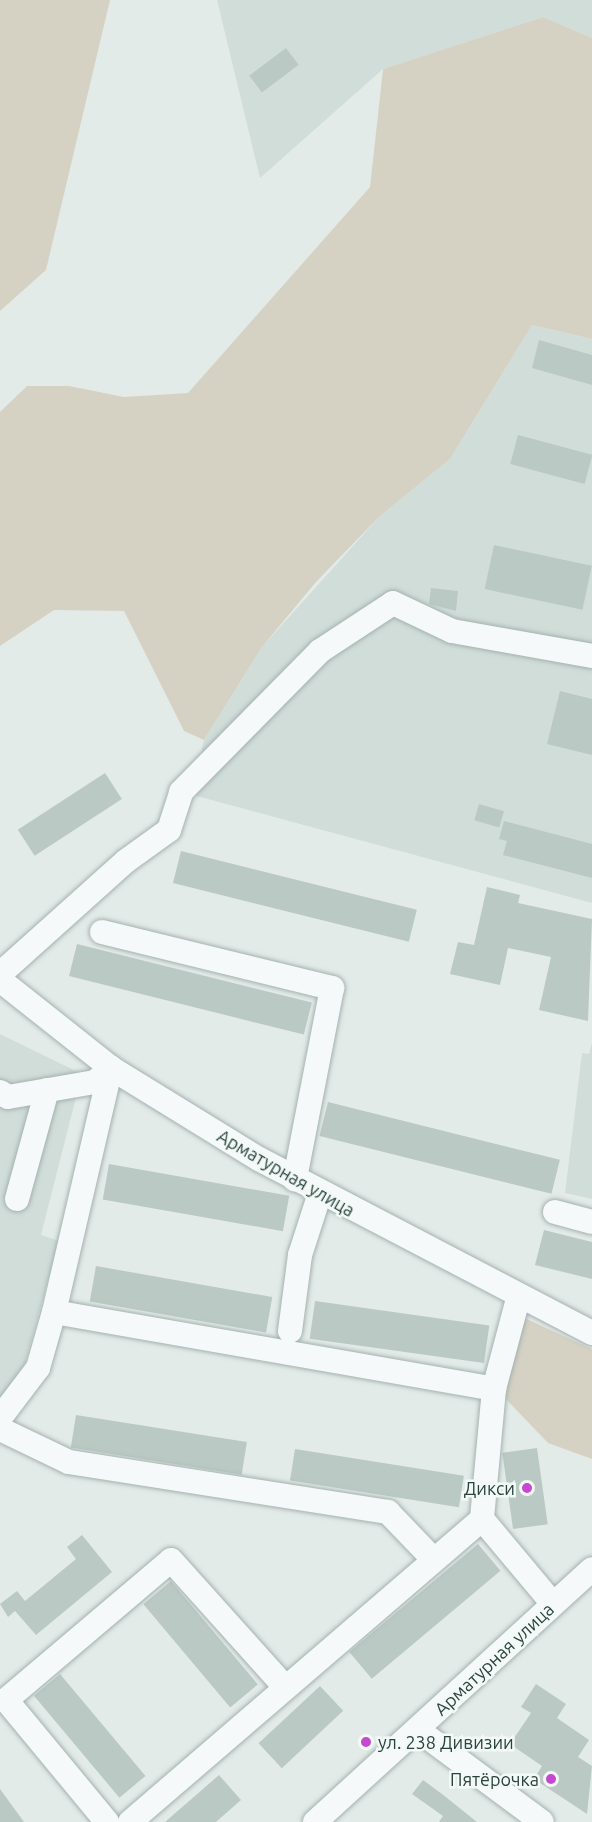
<!DOCTYPE html>
<meta charset="utf-8">
<style>
body{margin:0}
#map{position:relative;width:592px;height:1822px;overflow:hidden;background:#e3ebe9;font-family:Ubuntu,sans-serif}
div>[style]{position:absolute}
.built>*{inset:0;background:#d1ddd9}
.green>*{inset:0;background:#d5d2c4}
.building>*{inset:0;background:#bac9c4;transform-origin:0 0}
.roads{filter:drop-shadow(0 0 2px #a4b2af) drop-shadow(0 0 2px #a4b2af)}
.minor>*{height:24px;margin:-12px;padding:0 12px;transform-origin:12px;border-radius:12px;background:#f6f9f9}
.dots>*{width:16px;height:16px;translate:-50% -50%;box-sizing:border-box;border:3px solid #f3f9f7;border-radius:50%}
span{translate:-50% -50%;white-space:nowrap;text-align:center;line-height:1.15;-webkit-text-stroke:5px #f3f9f7;paint-order:stroke}
.street-label{font-size:18px;color:#2a443d}
.poi-label{font-size:18px;color:#2a443d}
.right{translate:-100% -50%;text-align:right}
.left{translate:0 -50%;text-align:left}
</style>
<div id="map">
<div class="built">
<i style="clip-path:polygon(217px 0,592px 0,592px 38px,543px 17px,383px 69px,260px 178px)"></i>
<i style="clip-path:polygon(532px 325px,592px 339px,592px 903px,193px 795px,204px 740px,262px 647px,380px 516px,450px 459px)"></i>
<i style="clip-path:polygon(0 1034px,82px 1074px,41px 1235px,59px 1241px,24px 1367px,0 1399px)"></i>
<i style="clip-path:polygon(592px 1043px,592px 1199px,565px 1193px,582px 1053px,589px 1054px)"></i>
</div>
<div class="green">
<i style="clip-path:polygon(0 0,110px 0,46px 270px,0 311px)"></i>
<i style="clip-path:polygon(543px 17px,592px 38px,592px 339px,532px 325px,450px 459px,380px 516px,316px 582px,262px 647px,204px 740px,184px 731px,124px 611px,54px 610px,0 646px,0 412px,27px 386px,69px 386px,124px 397px,188px 393px,370px 187px,383px 69px)"></i>
<i style="clip-path:polygon(522px 1317px,592px 1349px,592px 1459px,548px 1443px,504px 1397px)"></i>
</div>
<div class="building">
<i style="left:286px;top:48px;width:21px;height:46px;rotate:53deg"></i>
<i style="clip-path:polygon(539px 340px,592px 355px,592px 385px,532px 368px)"></i>
<i style="left:518px;top:435px;width:77px;height:30px;rotate:15deg"></i>
<i style="left:494px;top:545px;width:100px;height:45px;rotate:12deg"></i>
<i style="clip-path:polygon(431px 588px,458px 591px,456px 611px,429px 604px)"></i>
<i style="clip-path:polygon(560px 691px,592px 699px,592px 755px,547px 744px)"></i>
<i style="left:105px;top:773px;width:31px;height:104px;rotate:57deg"></i>
<i style="left:479px;top:804px;width:26px;height:17px;rotate:16deg"></i>
<i style="clip-path:polygon(504px 821px,592px 844px,592px 878px,503px 855px,507px 841px,499px 839px)"></i>
<i style="left:181px;top:851px;width:243px;height:33px;rotate:14deg"></i>
<i style="clip-path:polygon(487px 887px,520px 895px,518px 903px,592px 919px,588px 1021px,539px 1010px,551px 957px,508px 948px,500px 985px,450px 974px,458px 942px,474px 945px)"></i>
<i style="left:77px;top:944px;width:242px;height:33px;rotate:14deg"></i>
<i style="left:328px;top:1102px;width:239px;height:35px;rotate:14deg"></i>
<i style="left:109px;top:1164px;width:183px;height:36px;rotate:10deg"></i>
<i style="clip-path:polygon(544px 1230px,592px 1242px,592px 1279px,535px 1265px)"></i>
<i style="left:96px;top:1266px;width:179px;height:36px;rotate:10deg"></i>
<i style="left:315px;top:1301px;width:176px;height:38px;rotate:8deg"></i>
<i style="left:76px;top:1415px;width:173px;height:33px;rotate:9deg"></i>
<i style="left:537px;top:1448px;width:77px;height:35px;rotate:82deg"></i>
<i style="left:295px;top:1449px;width:171px;height:32px;rotate:9deg"></i>
<i style="clip-path:polygon(82px 1535px,112px 1572px,36px 1635px,15px 1611px,8px 1617px,0 1604px,17px 1591px,25px 1601px,76px 1559px,67px 1547px)"></i>
<i style="left:478px;top:1544px;width:35px;height:168px;rotate:50deg"></i>
<i style="left:171px;top:1581px;width:135px;height:36px;rotate:50deg"></i>
<i style="left:60px;top:1674px;width:133px;height:34px;rotate:50deg"></i>
<i style="clip-path:polygon(536px 1684px,566px 1704px,557px 1718px,589px 1740px,578px 1757px,592px 1766px,587px 1814px,534px 1779px,542px 1766px,510px 1744px,531px 1713px,521px 1707px)"></i>
<i style="left:320px;top:1686px;width:34px;height:84px;rotate:47deg"></i>
<i style="clip-path:polygon(219px 1775px,241px 1800px,216px 1822px,165px 1822px)"></i>
<i style="clip-path:polygon(423px 1780px,442px 1794px,477px 1822px,439px 1822px,443px 1816px,412px 1794px)"></i>
<i style="clip-path:polygon(0 1789px,24px 1822px,0 1822px)"></i>
</div>
<div class="roads">
<div class="minor">
<i style="left:102px;top:932px;width:237px;rotate:13.7deg"></i>
<i style="left:332px;top:988px;width:195px;rotate:101deg"></i>
<i style="left:0;top:974px;width:169px;rotate:-41.9deg"></i>
<i style="left:126px;top:861px;width:53px;rotate:-35.8deg"></i>
<i style="left:169px;top:830px;width:40px;rotate:-72deg"></i>
<i style="left:181px;top:792px;width:198px;rotate:-45.4deg"></i>
<i style="left:320px;top:651px;width:87px;rotate:-33.3deg"></i>
<i style="left:393px;top:603px;width:65px;rotate:25.4deg"></i>
<i style="left:452px;top:631px;width:142px;rotate:10.1deg"></i>
<i style="left:0;top:980px;width:142px;rotate:38.4deg"></i>
<i style="left:111px;top:1068px;width:174px;rotate:31.6deg"></i>
<i style="left:259px;top:1159px;width:376px;rotate:27.6deg"></i>
<i style="left:0;top:1092px;width:9px;rotate:32deg"></i>
<i style="left:8px;top:1097px;width:88px;rotate:-9.8deg"></i>
<i style="left:95px;top:1082px;width:21px;rotate:-41deg"></i>
<i style="left:17px;top:1199px;width:113px;rotate:-74.6deg"></i>
<i style="left:555px;top:1212px;width:38px;rotate:15deg"></i>
<i style="left:54px;top:1312px;width:251px;rotate:-76.9deg"></i>
<i style="left:290px;top:1331px;width:77px;rotate:-82.5deg"></i>
<i style="left:300px;top:1255px;width:65px;rotate:-72.1deg"></i>
<i style="left:494px;top:1389px;width:131px;rotate:95.3deg"></i>
<i style="left:482px;top:1519px;width:111px;rotate:50.1deg"></i>
<i style="left:0;top:1418px;width:63px;rotate:-52.8deg"></i>
<i style="left:38px;top:1368px;width:58px;rotate:-74.1deg"></i>
<i style="left:54px;top:1312px;width:447px;rotate:9.9deg"></i>
<i style="left:494px;top:1389px;width:93px;rotate:-75.1deg"></i>
<i style="left:0;top:1429px;width:76px;rotate:25.6deg"></i>
<i style="left:69px;top:1462px;width:323px;rotate:8.9deg"></i>
<i style="left:388px;top:1512px;width:66px;rotate:46.2deg"></i>
<i style="left:418px;top:1730px;width:154px;rotate:36.6deg"></i>
<i style="left:107px;top:1822px;width:158px;rotate:-129.6deg"></i>
<i style="left:6px;top:1700px;width:216px;rotate:-40.3deg"></i>
<i style="left:171px;top:1560px;width:171px;rotate:48.1deg"></i>
<i style="left:130px;top:1822px;width:464px;rotate:-40.7deg"></i>
<i style="left:315px;top:1822px;width:375px;rotate:-42.4deg"></i>
</div>
</div>
<div class="dots">
<i style="left:527px;top:1488px;background:#c648d1"></i>
<i style="left:366px;top:1742px;background:#c648d1"></i>
<i style="left:551px;top:1779px;background:#c648d1"></i>
</div>
<div class="street-label">
<span style="left:286px;top:1173px;rotate:30deg">Арматурная улица</span>
<span style="left:494px;top:1659px;rotate:-43deg">Арматурная улица</span>
</div>
<div class="poi-label">
<span class="right" style="left:515px;top:1488px">Дикси</span>
<span class="left" style="left:378px;top:1742px">ул. 238 Дивизии</span>
<span class="right" style="left:539px;top:1779px">Пятёрочка</span>
</div>
</div>
